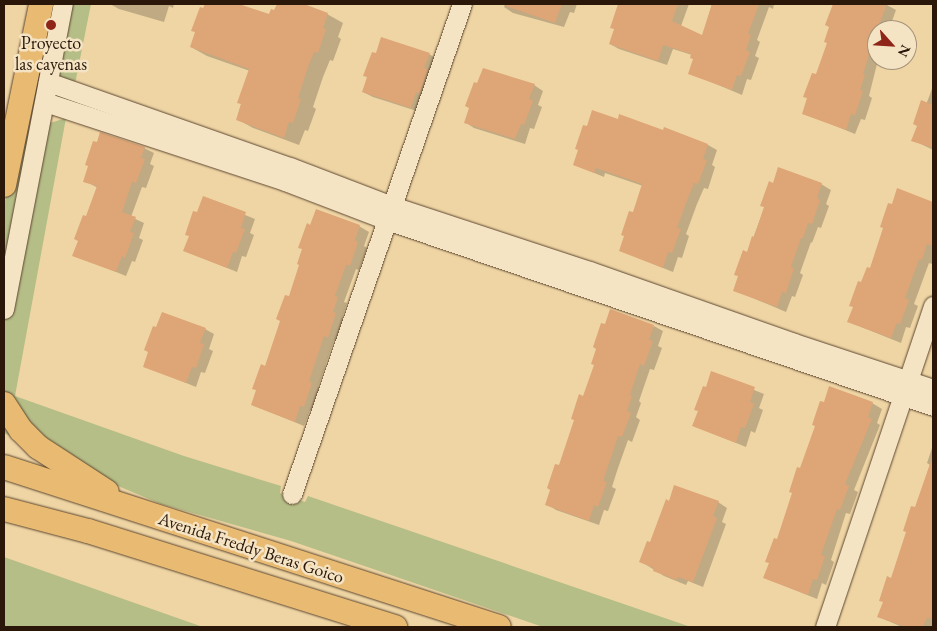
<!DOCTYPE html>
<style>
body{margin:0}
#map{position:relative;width:937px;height:631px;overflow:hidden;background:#efd5a4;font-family:"EB Garamond",serif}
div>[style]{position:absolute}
.green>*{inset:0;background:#b6be87}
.shadow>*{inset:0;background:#0003}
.building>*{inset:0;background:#dea577}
.roads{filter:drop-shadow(0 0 1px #5c4630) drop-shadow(0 0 1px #5c4630)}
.minor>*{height:19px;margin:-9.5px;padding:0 9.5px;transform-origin:9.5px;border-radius:9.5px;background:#f5e4c4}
.major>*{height:24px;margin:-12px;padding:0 12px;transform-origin:12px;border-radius:12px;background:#e8ba72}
.dots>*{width:14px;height:14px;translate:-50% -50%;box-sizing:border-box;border:2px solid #f5e4c4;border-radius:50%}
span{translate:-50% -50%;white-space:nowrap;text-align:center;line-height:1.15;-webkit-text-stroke:5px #f5e4c4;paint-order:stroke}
.poi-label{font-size:18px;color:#2b170a}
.street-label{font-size:18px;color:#2b170a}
.frame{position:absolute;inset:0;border:5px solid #2b170a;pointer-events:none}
.north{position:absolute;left:867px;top:20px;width:50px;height:50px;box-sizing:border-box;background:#f5e4c4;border:1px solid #a4927a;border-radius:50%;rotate:116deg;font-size:14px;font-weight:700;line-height:20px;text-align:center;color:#2b170a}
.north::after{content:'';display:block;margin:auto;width:18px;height:22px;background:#8f2418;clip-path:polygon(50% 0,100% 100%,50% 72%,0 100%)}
</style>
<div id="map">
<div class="green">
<i style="clip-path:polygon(40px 4px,91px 4px,75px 84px,28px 64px)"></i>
<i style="clip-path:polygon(66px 118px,15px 396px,184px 456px,281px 486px,280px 493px,305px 502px,308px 496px,691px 627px,543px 627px,291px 541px,161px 504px,75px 468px,4px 433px,4px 207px,18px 133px)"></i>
<i style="clip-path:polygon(4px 557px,203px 627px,4px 627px)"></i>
</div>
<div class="shadow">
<i style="clip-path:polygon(110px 4px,174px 4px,173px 8px,169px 6px,164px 22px,119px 9px)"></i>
<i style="clip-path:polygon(206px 4px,237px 4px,270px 16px,275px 12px,278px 4px,301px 4px,327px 14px,343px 23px,338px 37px,341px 39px,333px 61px,330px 60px,323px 77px,313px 107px,316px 109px,308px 131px,305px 130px,299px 145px,253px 128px,237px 119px,250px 71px,207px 56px,191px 47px)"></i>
<i style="clip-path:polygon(505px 4px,577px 4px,574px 13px,570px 12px,564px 27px,513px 13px,504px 7px)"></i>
<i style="clip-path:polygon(624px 4px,689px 4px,681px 26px,703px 36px,712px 4px,774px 4px,773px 9px,769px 7px,757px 40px,760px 42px,755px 56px,759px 58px,751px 80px,747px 79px,742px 95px,690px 73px,695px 59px,692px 55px,673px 49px,667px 65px,619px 49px,610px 44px)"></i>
<i style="clip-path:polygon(834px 4px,885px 4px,896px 10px,891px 24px,894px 26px,893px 30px,877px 30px,878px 60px,869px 96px,872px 98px,865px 120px,861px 119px,855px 134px,804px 113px,828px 43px,830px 27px,827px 25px)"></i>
<i style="clip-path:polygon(429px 54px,439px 60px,420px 112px,373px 97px,363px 92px)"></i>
<i style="clip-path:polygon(478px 85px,534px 85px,543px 91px,538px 105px,542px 107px,534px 129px,530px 128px,525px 144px,474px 128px,465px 122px)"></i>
<i style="clip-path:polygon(933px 86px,933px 150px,913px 140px)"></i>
<i style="clip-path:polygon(708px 145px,717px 150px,712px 165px,715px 167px,708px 189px,704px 188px,697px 204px,686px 234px,689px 236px,682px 258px,678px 257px,673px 272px,621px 251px,643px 186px,605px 173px,604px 177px,575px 165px)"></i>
<i style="clip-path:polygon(144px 148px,154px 153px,150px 164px,154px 166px,146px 188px,142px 187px,131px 217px,144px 223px,139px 238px,143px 240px,135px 262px,132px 261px,126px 276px,74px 255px,98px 188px,85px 181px)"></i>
<i style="clip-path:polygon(773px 184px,821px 184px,831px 190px,826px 204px,829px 206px,821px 228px,818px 227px,812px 243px,811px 242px,800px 273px,803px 275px,795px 297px,792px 296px,786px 312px,734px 290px)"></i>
<i style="clip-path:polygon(898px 190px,933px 203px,933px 259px,932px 264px,929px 263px,914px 304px,918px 306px,910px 328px,906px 327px,901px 343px,849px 322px,862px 284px,870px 269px)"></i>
<i style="clip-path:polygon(203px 198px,255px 219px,250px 233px,254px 235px,246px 257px,242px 256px,237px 272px,185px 251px)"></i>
<i style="clip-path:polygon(311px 226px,359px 226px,369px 232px,364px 246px,367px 248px,359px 270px,356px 269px,344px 302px,347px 303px,342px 318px,345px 320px,338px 342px,334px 340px,318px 387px,321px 389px,314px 411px,310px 410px,304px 426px,253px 405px,290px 298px)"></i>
<i style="clip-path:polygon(654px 326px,663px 331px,658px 346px,662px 348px,654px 370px,650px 369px,639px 401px,641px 403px,636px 417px,640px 420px,632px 442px,628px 440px,617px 471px,612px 487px,616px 489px,608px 511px,604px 510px,599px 525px,556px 510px,547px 504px,584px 398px)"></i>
<i style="clip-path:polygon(157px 329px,205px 329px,214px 334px,209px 349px,213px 351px,205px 373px,201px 372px,196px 387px,144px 366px)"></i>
<i style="clip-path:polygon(712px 373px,764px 394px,759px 408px,763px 410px,755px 433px,751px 431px,746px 447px,694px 426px)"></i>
<i style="clip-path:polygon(872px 403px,882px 409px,877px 423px,880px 425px,854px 490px,858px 492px,850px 514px,846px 513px,831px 560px,834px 562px,826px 585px,822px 583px,817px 599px,765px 578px,801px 470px)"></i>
<i style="clip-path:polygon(933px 445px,933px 627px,902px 627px,879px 617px,930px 465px,927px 463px)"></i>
<i style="clip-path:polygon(718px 502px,727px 508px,722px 522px,726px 524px,703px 587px,688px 581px,686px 585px,664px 576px,640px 561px,651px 544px)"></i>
</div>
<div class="building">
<i style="clip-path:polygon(205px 4px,239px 4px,269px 14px,271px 9px,274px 10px,277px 4px,304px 4px,328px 13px,323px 28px,326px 29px,318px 53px,314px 52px,308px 67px,298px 98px,301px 99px,293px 123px,289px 122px,284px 138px,236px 120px,241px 104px,237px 103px,249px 69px,190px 47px,195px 32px,191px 31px,200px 7px,203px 8px)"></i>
<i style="clip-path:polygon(507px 4px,562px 4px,555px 23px,506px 6px)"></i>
<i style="clip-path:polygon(618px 4px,678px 4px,672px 21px,702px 35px,712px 4px,759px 4px,748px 34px,751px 35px,746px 50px,750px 52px,741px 76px,737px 75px,732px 90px,688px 74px,693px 59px,690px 58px,691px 54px,663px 45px,658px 61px,609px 44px,614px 29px,610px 28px)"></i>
<i style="clip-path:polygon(833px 4px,887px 4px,877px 30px,877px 44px,873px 42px,863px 74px,865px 75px,860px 90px,863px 91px,855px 115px,851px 114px,846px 130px,802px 114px,807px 98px,803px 97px,812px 73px,816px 74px,827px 43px,824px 42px,829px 27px,825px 25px)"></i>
<i style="clip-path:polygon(381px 37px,430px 53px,424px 68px,428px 69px,419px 94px,416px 92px,411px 108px,362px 92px,367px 77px,363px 76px,372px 52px,376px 53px)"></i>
<i style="clip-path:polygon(483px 68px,535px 84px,529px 99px,533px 101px,524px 125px,521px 124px,515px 139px,464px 123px,469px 108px,465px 106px,474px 82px,477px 83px)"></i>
<i style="clip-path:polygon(921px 100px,933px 105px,933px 148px,911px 141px,917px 126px,913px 124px)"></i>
<i style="clip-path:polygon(592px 110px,618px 119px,619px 114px,663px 130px,664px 127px,708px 144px,703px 159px,707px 160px,698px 184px,694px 183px,688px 198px,677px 228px,681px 229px,672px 253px,668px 252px,663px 268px,619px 251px,624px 236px,621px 235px,629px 211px,633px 212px,642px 184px,596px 168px,594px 173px,573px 165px,578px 150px,575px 149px,583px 125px,587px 126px)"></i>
<i style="clip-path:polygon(100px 132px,145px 147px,141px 158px,145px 159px,136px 183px,132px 182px,122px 212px,136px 217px,130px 232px,134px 233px,125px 258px,122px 256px,116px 272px,72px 256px,78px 241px,74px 239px,83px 215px,86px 216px,97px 186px,83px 182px,88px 166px,85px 165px,93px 141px,97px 142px)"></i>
<i style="clip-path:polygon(778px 167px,822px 183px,817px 198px,820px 200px,812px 224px,808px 223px,803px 238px,801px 238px,791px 267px,794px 268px,786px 293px,782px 292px,777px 307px,733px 291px,738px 276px,734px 275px,743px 250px,747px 252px,752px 236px,754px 237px,764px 207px,760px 206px,769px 181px,773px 183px)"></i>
<i style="clip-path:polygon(897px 188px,933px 202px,933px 246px,927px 244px,922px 260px,919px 259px,905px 298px,909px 300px,900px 324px,897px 323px,891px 338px,847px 322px,853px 307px,849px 306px,858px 281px,861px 282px,867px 267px,870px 268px,883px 228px,880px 227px,888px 203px,892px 204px)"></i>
<i style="clip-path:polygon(203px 196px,246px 212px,241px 228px,245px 229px,236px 253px,233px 252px,227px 268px,183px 251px,189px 236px,185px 235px,193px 211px,197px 212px)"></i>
<i style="clip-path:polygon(316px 209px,360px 225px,355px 240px,358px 242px,350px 266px,346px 265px,335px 296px,338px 297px,333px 312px,336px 313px,328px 338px,324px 336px,309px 381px,312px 383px,304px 407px,300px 406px,295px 422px,251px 405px,256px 390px,252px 389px,261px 364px,265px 366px,280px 321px,276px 319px,285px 295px,289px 296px,299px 265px,297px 264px,302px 249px,298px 248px,307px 223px,310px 225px)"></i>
<i style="clip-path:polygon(610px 309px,654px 325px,649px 340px,653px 341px,644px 366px,640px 364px,630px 395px,632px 396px,627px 411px,631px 413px,622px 437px,618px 436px,603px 481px,607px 482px,598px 507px,594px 505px,589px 521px,545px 505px,550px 490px,547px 488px,555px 464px,559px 465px,574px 420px,571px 419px,579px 394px,583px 396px,594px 365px,591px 364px,596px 349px,593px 347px,601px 323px,605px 324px)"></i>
<i style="clip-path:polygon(162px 312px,206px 328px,200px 343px,204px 344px,196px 368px,192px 367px,186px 383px,143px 367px,148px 352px,144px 350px,153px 326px,156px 327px)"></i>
<i style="clip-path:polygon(711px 371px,755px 387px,750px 402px,754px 404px,745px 428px,741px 427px,736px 443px,692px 426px,698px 411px,694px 410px,703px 386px,706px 387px)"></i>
<i style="clip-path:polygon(829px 386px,873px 402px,868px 417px,872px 419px,845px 484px,849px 486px,840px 510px,837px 509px,821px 555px,825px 556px,817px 580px,813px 579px,808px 595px,763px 578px,769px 563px,765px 562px,774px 538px,777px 539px,792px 493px,789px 492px,797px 467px,800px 468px,815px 426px,812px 425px,820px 401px,824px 402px)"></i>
<i style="clip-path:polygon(931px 461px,933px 462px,933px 611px,931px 619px,927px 618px,923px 627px,906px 627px,877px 617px,883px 602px,879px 601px,887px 576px,891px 578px,906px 532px,903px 531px,911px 506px,915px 507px)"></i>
<i style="clip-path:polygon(674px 485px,719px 501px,713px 516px,717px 518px,693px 582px,678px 577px,677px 580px,653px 571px,654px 568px,639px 562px,647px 541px,650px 542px,666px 499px,669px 501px)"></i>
</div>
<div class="roads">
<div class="minor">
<i style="left:48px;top:82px;width:256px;rotate:19.4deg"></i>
<i style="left:290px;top:167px;width:109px;rotate:20.9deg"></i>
<i style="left:392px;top:206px;width:208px;rotate:18.2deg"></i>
<i style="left:590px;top:271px;width:216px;rotate:19.4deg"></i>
<i style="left:794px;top:343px;width:146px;rotate:18.3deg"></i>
<i style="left:45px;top:102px;width:253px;rotate:18.2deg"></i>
<i style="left:285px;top:181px;width:109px;rotate:20.9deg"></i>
<i style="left:387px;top:220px;width:577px;rotate:18.81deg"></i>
<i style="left:4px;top:309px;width:311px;rotate:-79.1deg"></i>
<i style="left:292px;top:494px;width:519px;rotate:-70.87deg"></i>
<i style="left:825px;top:627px;width:339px;rotate:-71.4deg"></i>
</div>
<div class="major">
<i style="left:4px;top:185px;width:185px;rotate:-78.4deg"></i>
<i style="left:4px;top:404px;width:31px;rotate:57deg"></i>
<i style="left:21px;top:430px;width:24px;rotate:45deg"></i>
<i style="left:38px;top:447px;width:82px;rotate:33.1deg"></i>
<i style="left:4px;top:467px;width:520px;rotate:17.91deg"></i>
<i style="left:4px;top:509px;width:87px;rotate:14.7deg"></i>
<i style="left:88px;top:531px;width:322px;rotate:17.4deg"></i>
</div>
</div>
<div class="dots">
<i style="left:51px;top:25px;background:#8f2418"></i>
</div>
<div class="poi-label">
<span style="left:51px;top:54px">Proyecto<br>las cayenas</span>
</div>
<div class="street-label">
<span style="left:251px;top:548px;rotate:18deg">Avenida Freddy Beras Goico</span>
</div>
<div class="frame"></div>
<div class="north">N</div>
</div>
